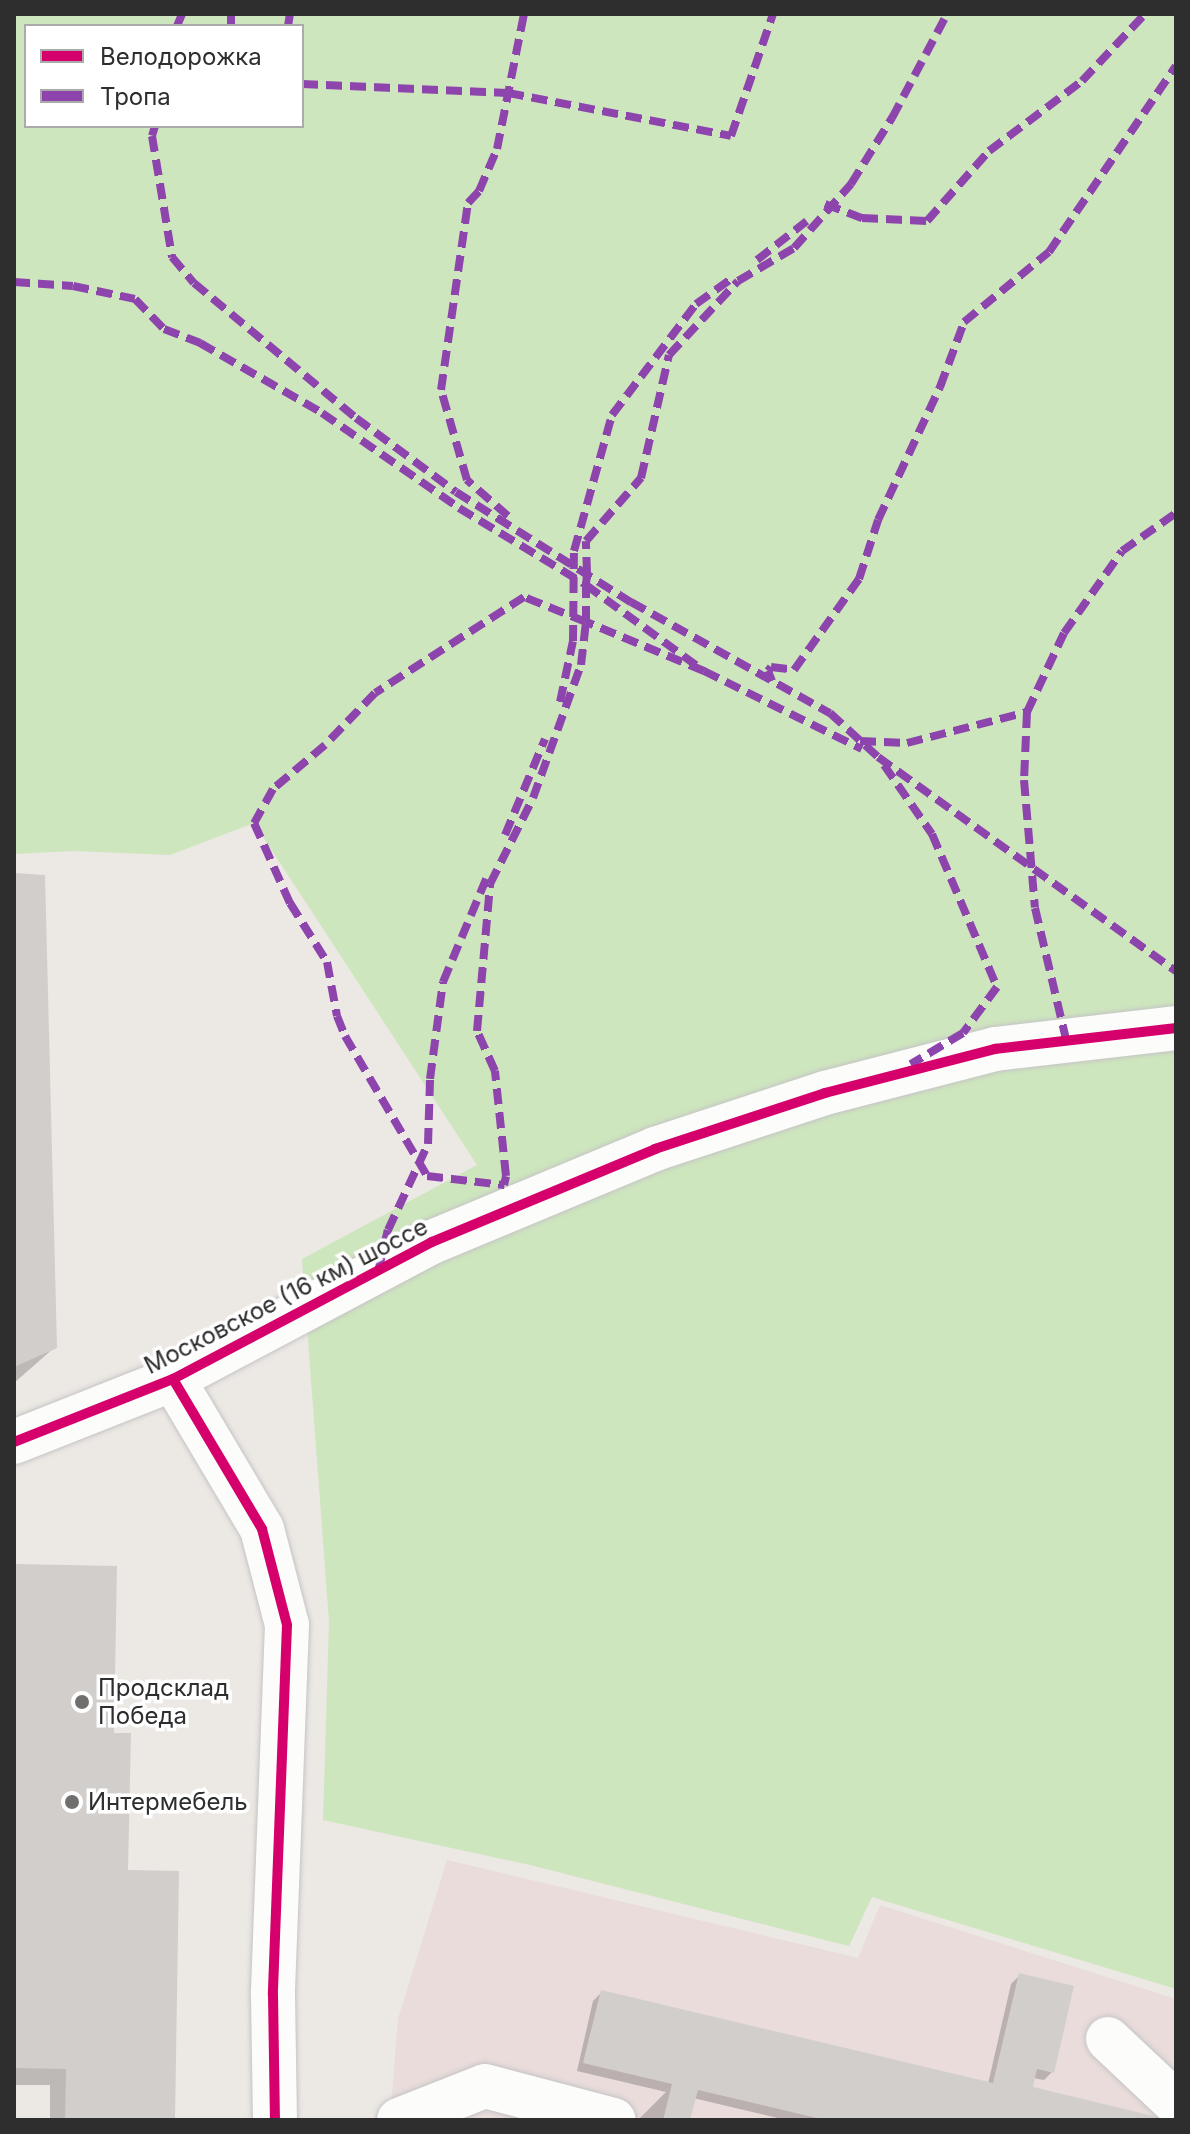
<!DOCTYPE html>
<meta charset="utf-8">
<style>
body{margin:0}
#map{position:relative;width:1190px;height:2134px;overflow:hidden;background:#ece8e4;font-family:Inter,sans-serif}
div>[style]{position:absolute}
.medical>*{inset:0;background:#e9dcdb}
.green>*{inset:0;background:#cee6be}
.shadow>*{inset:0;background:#0003}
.building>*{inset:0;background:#d1cecb}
.roads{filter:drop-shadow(0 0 2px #c5c4c5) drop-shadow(0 0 2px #c5c4c5)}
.minor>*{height:44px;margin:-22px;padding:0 22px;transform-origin:22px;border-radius:22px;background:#fcfcfb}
.quiet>*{height:8px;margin-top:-4px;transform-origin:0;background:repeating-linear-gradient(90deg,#8e44ad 0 16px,transparent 0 24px)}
.cycleway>*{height:10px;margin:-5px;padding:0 5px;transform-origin:5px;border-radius:5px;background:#d6006c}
.dots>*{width:22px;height:22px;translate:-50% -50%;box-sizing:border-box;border:4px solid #fff;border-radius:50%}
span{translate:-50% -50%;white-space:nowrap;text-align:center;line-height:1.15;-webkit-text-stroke:7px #fff;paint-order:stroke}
.street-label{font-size:24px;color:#2e2e2e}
.poi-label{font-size:24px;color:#2e2e2e}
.left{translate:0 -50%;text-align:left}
.frame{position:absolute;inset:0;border:16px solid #2e2e2e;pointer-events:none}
.legend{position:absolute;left:24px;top:24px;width:280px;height:104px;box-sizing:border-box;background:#fff;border:2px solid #ababab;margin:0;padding:10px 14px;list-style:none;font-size:24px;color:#2e2e2e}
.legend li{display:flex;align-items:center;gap:16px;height:40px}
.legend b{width:40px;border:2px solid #ababab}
</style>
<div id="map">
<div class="medical">
<i style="clip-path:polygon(447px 1860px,858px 1958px,880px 1905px,1176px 1999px,1176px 2120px,390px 2120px,398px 2019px)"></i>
</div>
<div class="green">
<i style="clip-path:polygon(evenodd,14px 14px,1176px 14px,1176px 1989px,872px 1897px,849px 1946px,530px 1865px,323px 1820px,329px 1622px,302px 1259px,477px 1165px,254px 823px,170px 855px,73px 851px,14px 854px,14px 14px,26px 26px,302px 26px,302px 126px,26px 126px,26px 26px)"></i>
</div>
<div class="shadow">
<i style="clip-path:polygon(14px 875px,55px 1347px,14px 1383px)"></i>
<i style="clip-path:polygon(14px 1566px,112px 1735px,126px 1872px,173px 2120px,50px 2120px,50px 2085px,14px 2085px)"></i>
<i style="clip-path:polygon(1019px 1976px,1052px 2072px,1044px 2080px,1033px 2078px,1031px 2088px,1167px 2120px,786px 2120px,693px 2098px,688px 2120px,638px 2120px,666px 2092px,577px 2071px,593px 2001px,601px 1993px,988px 2084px,1011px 1984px)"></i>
</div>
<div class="building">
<i style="clip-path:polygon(14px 873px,45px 875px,57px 1348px,14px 1367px)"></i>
<i style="clip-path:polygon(14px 1564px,117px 1566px,114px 1733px,131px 1733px,128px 1870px,179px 1871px,175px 2120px,65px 2120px,66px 2069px,14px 2068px)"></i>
<i style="clip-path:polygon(1019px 1973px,1074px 1986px,1054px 2073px,1037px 2069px,1033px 2087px,1170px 2120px,825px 2120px,698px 2090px,690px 2120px,663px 2120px,672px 2084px,583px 2063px,601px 1990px,993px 2083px)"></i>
</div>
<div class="roads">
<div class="minor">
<i style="left:173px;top:1379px;width:174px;rotate:59.3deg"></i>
<i style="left:262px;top:1529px;width:99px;rotate:75.4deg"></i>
<i style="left:287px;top:1625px;width:370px;rotate:92.2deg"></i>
<i style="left:273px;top:1995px;width:125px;rotate:89.1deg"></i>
<i style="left:14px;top:1442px;width:171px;rotate:-21.6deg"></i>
<i style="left:173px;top:1379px;width:293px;rotate:-27.9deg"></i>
<i style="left:432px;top:1242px;width:242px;rotate:-22.6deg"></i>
<i style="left:655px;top:1149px;width:179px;rotate:-18.2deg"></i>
<i style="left:825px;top:1093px;width:176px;rotate:-14.5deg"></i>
<i style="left:995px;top:1049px;width:182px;rotate:-6.6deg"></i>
<i style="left:1108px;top:2039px;width:93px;rotate:43.3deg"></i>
<i style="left:399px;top:2120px;width:92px;rotate:-21.6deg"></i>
<i style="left:485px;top:2086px;width:133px;rotate:14.8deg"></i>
</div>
</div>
<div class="quiet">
<i style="left:231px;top:14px;width:12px;rotate:90deg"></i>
<i style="left:177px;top:26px;width:13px;rotate:-67deg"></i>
<i style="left:288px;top:26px;width:12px;rotate:-81deg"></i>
<i style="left:302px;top:84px;width:206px;rotate:2.5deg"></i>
<i style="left:508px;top:93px;width:227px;rotate:10.9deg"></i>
<i style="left:731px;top:136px;width:129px;rotate:-71deg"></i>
<i style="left:155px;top:126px;width:10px;rotate:107deg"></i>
<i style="left:152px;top:136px;width:123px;rotate:80.6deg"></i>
<i style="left:172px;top:257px;width:34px;rotate:50deg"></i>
<i style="left:194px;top:283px;width:211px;rotate:39.8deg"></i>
<i style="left:356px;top:418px;width:124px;rotate:36.5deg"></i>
<i style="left:456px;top:492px;width:207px;rotate:32.2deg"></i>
<i style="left:631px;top:602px;width:228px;rotate:29.2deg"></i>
<i style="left:830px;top:713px;width:65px;rotate:42.5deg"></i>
<i style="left:878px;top:757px;width:367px;rotate:35.7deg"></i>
<i style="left:825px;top:204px;width:40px;rotate:21deg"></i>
<i style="left:862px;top:218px;width:65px;rotate:2.6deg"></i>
<i style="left:927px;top:221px;width:94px;rotate:-48.5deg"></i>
<i style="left:989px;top:151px;width:116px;rotate:-37deg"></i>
<i style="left:1082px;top:81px;width:92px;rotate:-46.8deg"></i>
<i style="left:757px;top:260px;width:63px;rotate:-38deg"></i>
<i style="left:14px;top:282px;width:59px;rotate:3.9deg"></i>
<i style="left:73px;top:286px;width:63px;rotate:11.8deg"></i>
<i style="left:135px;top:299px;width:42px;rotate:46deg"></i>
<i style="left:164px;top:329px;width:39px;rotate:21deg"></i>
<i style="left:200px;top:343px;width:141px;rotate:29.8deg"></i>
<i style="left:322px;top:413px;width:167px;rotate:34.7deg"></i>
<i style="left:459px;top:508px;width:149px;rotate:31.2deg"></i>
<i style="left:586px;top:585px;width:146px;rotate:36.1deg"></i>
<i style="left:704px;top:671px;width:128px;rotate:-157.4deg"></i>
<i style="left:586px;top:622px;width:67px;rotate:-158deg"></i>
<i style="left:524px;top:597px;width:177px;rotate:147.2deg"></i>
<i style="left:375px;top:693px;width:72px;rotate:133.9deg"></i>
<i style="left:325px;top:745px;width:68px;rotate:139.8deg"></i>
<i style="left:273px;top:789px;width:39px;rotate:119deg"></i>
<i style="left:254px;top:823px;width:88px;rotate:65.8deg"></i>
<i style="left:290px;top:903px;width:70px;rotate:57.9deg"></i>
<i style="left:327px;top:962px;width:55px;rotate:79.5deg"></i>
<i style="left:337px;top:1016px;width:22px;rotate:68deg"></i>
<i style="left:345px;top:1036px;width:162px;rotate:59.6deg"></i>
<i style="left:427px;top:1176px;width:78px;rotate:6.7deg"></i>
<i style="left:504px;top:1185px;width:9px;rotate:-77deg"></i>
<i style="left:506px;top:1176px;width:106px;rotate:-96deg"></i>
<i style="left:495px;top:1071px;width:44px;rotate:-114.2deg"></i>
<i style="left:477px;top:1031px;width:148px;rotate:-84.9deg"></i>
<i style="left:490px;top:884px;width:96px;rotate:-63.4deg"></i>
<i style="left:533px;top:798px;width:141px;rotate:-70.2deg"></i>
<i style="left:581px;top:665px;width:43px;rotate:-83.4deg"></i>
<i style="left:586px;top:622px;width:37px;rotate:-90deg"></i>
<i style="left:586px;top:585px;width:12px;rotate:-85deg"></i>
<i style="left:587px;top:573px;width:32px;rotate:-92deg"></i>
<i style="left:586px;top:541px;width:84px;rotate:-48.9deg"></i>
<i style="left:641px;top:478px;width:126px;rotate:-77.2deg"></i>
<i style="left:669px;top:355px;width:101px;rotate:-47deg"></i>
<i style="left:738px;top:281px;width:65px;rotate:-30.5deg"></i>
<i style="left:794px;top:248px;width:86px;rotate:-48.3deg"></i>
<i style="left:851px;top:184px;width:78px;rotate:-58.2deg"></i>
<i style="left:892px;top:118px;width:118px;rotate:-62.1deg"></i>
<i style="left:508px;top:516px;width:55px;rotate:-138.7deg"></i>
<i style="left:467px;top:480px;width:94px;rotate:-106.1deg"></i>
<i style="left:441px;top:390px;width:189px;rotate:-81.8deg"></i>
<i style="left:468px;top:203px;width:16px;rotate:-47deg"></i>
<i style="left:479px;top:191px;width:46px;rotate:-66.8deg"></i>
<i style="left:497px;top:149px;width:138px;rotate:-78.7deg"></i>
<i style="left:704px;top:671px;width:176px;rotate:26.3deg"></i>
<i style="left:772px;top:681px;width:11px;rotate:-112deg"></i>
<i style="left:768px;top:671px;width:5px;rotate:-53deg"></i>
<i style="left:771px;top:667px;width:23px;rotate:7deg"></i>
<i style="left:794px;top:670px;width:112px;rotate:-54.5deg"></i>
<i style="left:859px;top:579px;width:62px;rotate:-72.1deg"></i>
<i style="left:878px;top:520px;width:147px;rotate:-65deg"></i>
<i style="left:940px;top:387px;width:69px;rotate:-69.7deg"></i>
<i style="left:964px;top:322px;width:110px;rotate:-39.5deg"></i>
<i style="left:1049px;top:252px;width:225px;rotate:-55.7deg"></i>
<i style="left:560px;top:702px;width:62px;rotate:-78deg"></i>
<i style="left:573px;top:641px;width:90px;rotate:-89.4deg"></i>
<i style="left:574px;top:551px;width:141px;rotate:-74.4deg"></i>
<i style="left:612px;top:415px;width:139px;rotate:-52.9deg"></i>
<i style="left:696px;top:304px;width:43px;rotate:-35.5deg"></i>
<i style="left:1027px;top:712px;width:68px;rotate:92.5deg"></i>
<i style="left:1024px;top:780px;width:128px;rotate:85.1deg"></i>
<i style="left:1035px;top:908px;width:135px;rotate:76.7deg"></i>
<i style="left:860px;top:741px;width:47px;rotate:2.4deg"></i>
<i style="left:907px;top:743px;width:124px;rotate:-14.5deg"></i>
<i style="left:1027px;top:712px;width:87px;rotate:-64.9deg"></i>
<i style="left:1064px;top:633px;width:100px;rotate:-54.7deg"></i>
<i style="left:1122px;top:551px;width:66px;rotate:-35.1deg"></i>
<i style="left:884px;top:765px;width:84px;rotate:55.2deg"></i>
<i style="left:932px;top:834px;width:166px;rotate:67deg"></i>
<i style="left:997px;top:987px;width:57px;rotate:126.5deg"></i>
<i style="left:963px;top:1033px;width:61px;rotate:149.2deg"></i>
<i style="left:505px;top:835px;width:104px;rotate:-67.4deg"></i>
<i style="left:379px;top:1268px;width:39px;rotate:-77deg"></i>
<i style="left:388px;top:1230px;width:95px;rotate:-65.1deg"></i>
<i style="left:428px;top:1144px;width:65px;rotate:-88.2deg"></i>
<i style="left:430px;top:1079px;width:98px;rotate:-82.4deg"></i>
<i style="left:443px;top:982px;width:112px;rotate:-67.3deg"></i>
</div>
<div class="cycleway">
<i style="left:173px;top:1379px;width:174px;rotate:59.3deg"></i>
<i style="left:262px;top:1529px;width:99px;rotate:75.4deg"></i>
<i style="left:287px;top:1625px;width:370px;rotate:92.2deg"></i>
<i style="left:273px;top:1995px;width:125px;rotate:89.1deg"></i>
<i style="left:14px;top:1442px;width:171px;rotate:-21.6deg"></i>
<i style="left:173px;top:1379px;width:293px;rotate:-27.9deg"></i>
<i style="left:432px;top:1242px;width:242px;rotate:-22.6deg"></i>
<i style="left:655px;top:1149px;width:179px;rotate:-18.2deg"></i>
<i style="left:825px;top:1093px;width:176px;rotate:-14.5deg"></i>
<i style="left:995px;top:1049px;width:182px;rotate:-6.6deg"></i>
</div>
<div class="dots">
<i style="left:82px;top:1702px;background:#706f6e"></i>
<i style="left:72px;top:1802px;background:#706f6e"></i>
</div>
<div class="street-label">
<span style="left:286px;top:1296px;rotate:-27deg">Московское (16 км) шоссе</span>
</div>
<div class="poi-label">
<span class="left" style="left:98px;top:1702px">Продсклад<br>Победа</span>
<span class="left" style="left:88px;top:1802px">Интермебель</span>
</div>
<div class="frame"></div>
<ul class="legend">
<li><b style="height:10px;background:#d6006c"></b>Велодорожка</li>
<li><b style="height:10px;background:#8e44ad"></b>Тропа</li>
</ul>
</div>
